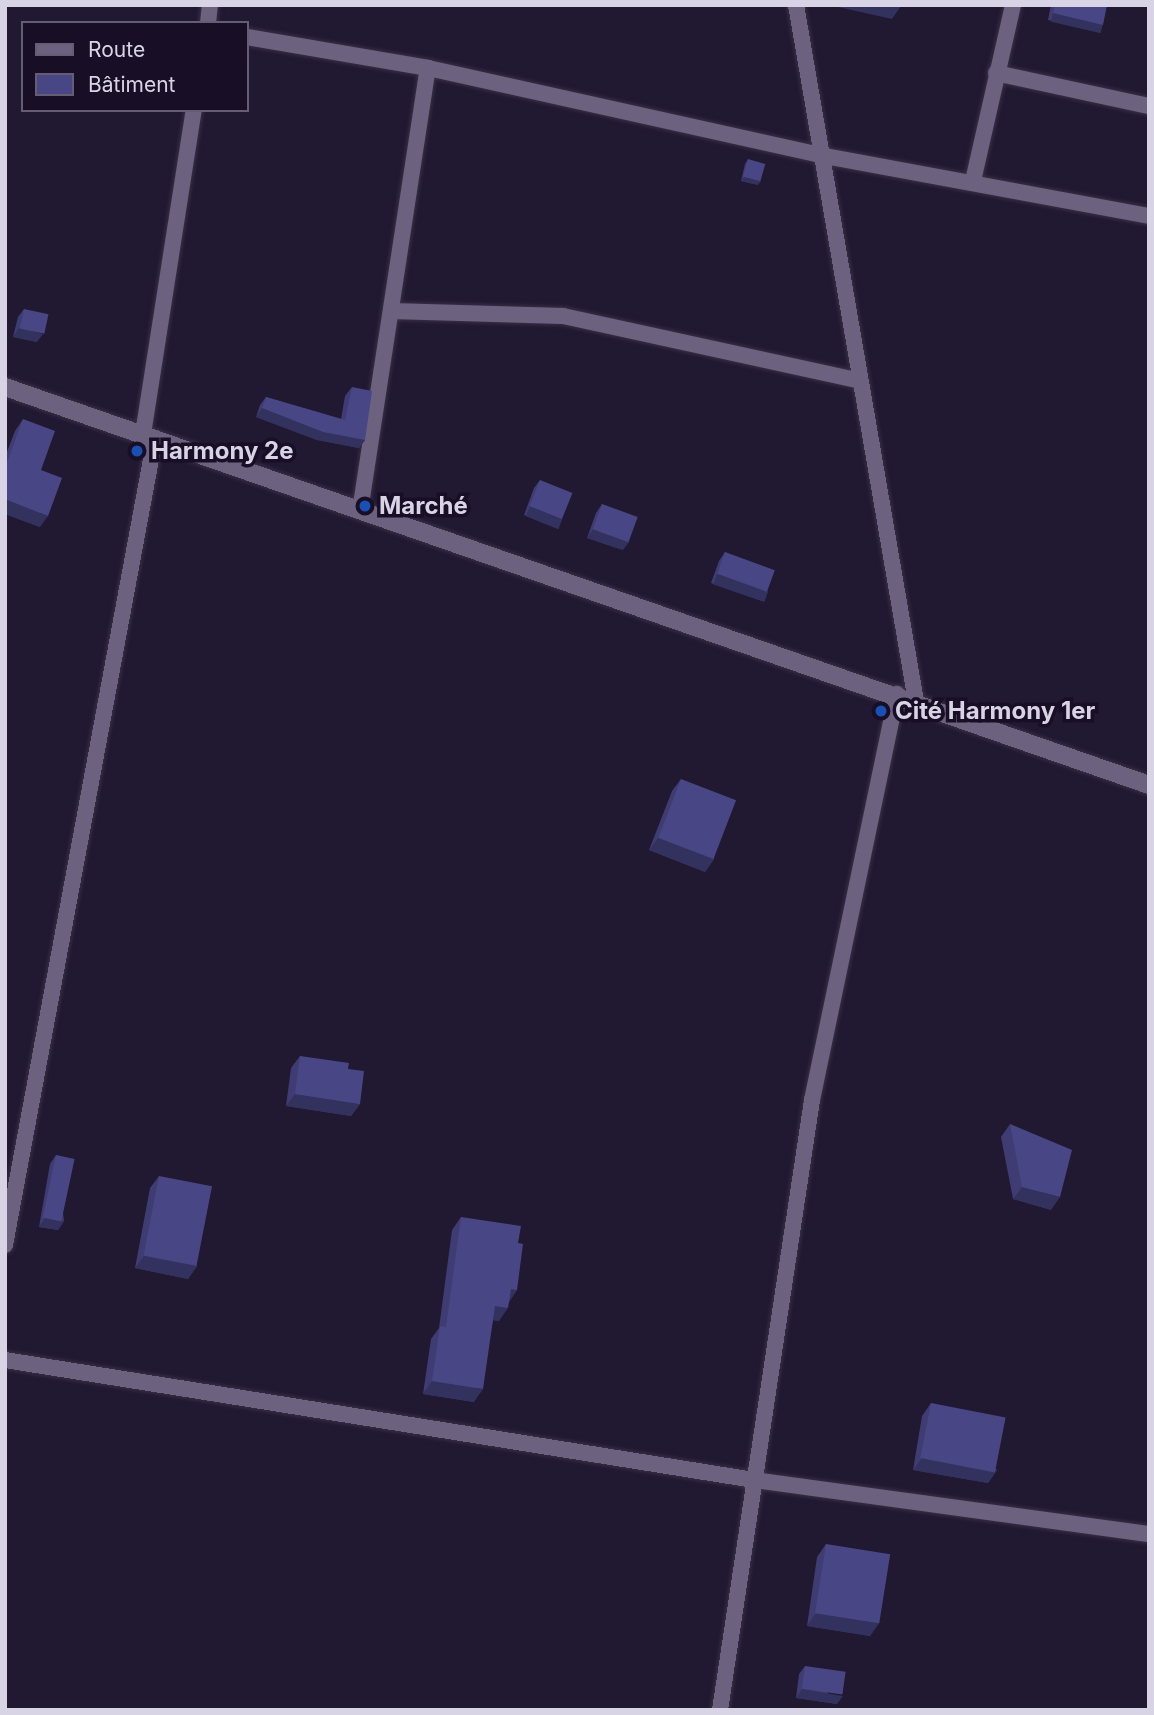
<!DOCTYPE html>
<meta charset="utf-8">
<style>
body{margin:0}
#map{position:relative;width:1154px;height:1715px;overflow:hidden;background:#211831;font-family:Inter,sans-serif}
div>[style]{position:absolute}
.roads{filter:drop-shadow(0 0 2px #383145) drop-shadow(0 0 2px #383145)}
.minor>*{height:16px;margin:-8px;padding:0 8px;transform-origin:8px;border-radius:8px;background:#6c6280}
.tertiary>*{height:18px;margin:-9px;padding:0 9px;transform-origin:9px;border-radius:9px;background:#6c6280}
.wall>*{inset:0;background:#3f3c73}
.shaded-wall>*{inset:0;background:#33315e;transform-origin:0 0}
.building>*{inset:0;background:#494686;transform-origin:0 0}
.dots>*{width:19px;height:19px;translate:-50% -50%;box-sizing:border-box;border:4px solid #180e26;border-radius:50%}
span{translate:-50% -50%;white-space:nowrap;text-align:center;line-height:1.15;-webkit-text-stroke:7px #180e26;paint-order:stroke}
.poi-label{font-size:24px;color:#d9d4e5;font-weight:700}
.left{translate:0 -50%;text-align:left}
.frame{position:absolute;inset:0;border:7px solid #d9d4e5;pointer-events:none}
.legend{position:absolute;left:21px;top:21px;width:228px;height:91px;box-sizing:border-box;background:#180e26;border:2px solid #655d72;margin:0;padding:9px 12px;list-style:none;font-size:21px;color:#d9d4e5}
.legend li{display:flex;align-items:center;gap:14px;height:35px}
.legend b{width:35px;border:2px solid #655d72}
</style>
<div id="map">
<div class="roads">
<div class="minor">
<i style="left:796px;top:5px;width:706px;rotate:80.22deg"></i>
<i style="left:208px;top:23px;width:18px;rotate:-84deg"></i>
<i style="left:247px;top:37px;width:184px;rotate:9.7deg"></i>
<i style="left:428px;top:68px;width:402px;rotate:12.5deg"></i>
<i style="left:820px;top:155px;width:335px;rotate:10.5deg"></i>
<i style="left:996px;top:73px;width:157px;rotate:12.2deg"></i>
<i style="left:973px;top:181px;width:180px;rotate:-77.2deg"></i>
<i style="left:391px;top:311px;width:172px;rotate:1.7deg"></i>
<i style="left:563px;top:316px;width:304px;rotate:12.3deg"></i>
<i style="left:143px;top:434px;width:328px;rotate:-81.1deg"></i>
<i style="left:360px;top:511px;width:448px;rotate:-81.3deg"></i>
<i style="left:5px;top:1245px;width:821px;rotate:-79.47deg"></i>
<i style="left:5px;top:1360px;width:759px;rotate:9.1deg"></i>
<i style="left:754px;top:1480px;width:399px;rotate:7.8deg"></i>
<i style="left:720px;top:1710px;width:617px;rotate:-81.42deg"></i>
<i style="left:812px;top:1100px;width:415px;rotate:-78.2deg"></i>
</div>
<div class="tertiary">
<i style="left:5px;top:387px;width:1211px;rotate:19.18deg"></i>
</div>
</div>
<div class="wall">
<i style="clip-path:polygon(1051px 5px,1107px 5px,1098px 32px,1048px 20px)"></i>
<i style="clip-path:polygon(748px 159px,758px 185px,741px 181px,745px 164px)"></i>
<i style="clip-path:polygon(24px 309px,37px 342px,13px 337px,18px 317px)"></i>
<i style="clip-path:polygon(352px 387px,365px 440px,359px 448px,317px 440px,256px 417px,260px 405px,266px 397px,341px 419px,345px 396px)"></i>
<i style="clip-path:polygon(23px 419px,41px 470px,40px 527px,5px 514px,5px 457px,15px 431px)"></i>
<i style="clip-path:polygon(540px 480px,562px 519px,556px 528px,524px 515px,534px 488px)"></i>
<i style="clip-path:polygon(602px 504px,623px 550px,587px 538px,596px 513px)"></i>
<i style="clip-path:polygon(725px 552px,768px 592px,762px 601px,711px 583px,719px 561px)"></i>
<i style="clip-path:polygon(681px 779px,714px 859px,705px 872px,649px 850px,672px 791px)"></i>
<i style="clip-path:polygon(300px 1056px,348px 1069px,360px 1104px,351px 1116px,286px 1106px,291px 1068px)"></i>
<i style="clip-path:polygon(1010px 1124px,1051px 1210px,1013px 1199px,1001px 1137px)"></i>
<i style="clip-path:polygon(56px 1155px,64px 1221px,58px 1230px,39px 1227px,50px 1164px)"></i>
<i style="clip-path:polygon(159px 1176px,197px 1266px,188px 1279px,135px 1268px,150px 1188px)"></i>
<i style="clip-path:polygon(461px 1217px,518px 1243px,517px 1290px,509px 1302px,499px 1321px,493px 1320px,474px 1402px,423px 1394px,431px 1339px,439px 1328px,452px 1230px)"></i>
<i style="clip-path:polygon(931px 1403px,997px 1470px,988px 1483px,913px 1470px,922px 1416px)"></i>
<i style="clip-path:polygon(826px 1544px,879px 1623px,870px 1636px,807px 1626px,817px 1557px)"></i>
<i style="clip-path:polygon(805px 1666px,837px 1704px,796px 1698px,799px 1674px)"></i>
</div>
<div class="shaded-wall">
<i style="clip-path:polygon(839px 5px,896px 5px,901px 6px,892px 19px,838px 7px)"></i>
<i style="left:1053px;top:13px;width:51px;height:9px;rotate:13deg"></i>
<i style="clip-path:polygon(744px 177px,761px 181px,758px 185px,741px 181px)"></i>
<i style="clip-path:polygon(19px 328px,43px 334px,37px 342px,13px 337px)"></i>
<i style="clip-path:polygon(262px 408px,365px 440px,359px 448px,317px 440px,256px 417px)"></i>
<i style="clip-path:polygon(5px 499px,48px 516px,40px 527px,5px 514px)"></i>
<i style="left:530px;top:506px;width:35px;height:11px;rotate:22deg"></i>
<i style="clip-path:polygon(593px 529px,629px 542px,623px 550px,587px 538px)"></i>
<i style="left:717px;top:574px;width:54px;height:11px;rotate:19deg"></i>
<i style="clip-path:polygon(658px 838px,714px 859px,705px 872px,649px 850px)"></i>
<i style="clip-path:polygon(295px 1094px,360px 1104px,351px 1116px,286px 1106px)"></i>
<i style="clip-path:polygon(1022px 1187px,1060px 1197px,1051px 1210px,1013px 1199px)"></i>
<i style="clip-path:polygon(45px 1218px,64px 1221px,58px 1230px,39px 1227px)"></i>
<i style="clip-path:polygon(144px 1256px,197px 1266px,188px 1279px,135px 1268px)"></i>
<i style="clip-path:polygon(511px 1289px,517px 1290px,508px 1303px)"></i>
<i style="clip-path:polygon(495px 1306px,508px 1308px,499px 1321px,486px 1319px)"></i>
<i style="clip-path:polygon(432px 1381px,483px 1389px,474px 1402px,423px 1394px)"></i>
<i style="clip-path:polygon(922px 1458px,997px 1470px,988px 1483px,913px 1470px)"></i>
<i style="clip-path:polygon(816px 1613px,879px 1623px,870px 1636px,807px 1626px)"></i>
<i style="clip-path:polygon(802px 1689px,843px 1696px,837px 1704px,796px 1698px)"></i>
</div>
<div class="building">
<i style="clip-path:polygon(1055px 5px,1107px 5px,1103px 25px,1053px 13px)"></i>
<i style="left:748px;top:159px;width:18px;height:18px;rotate:16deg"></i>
<i style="left:24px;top:309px;width:25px;height:20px;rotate:12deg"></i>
<i style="clip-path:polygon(352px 387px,372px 391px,365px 440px,323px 432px,262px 408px,266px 397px,345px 420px)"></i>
<i style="clip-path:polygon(23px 419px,55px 431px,41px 470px,62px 478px,48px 516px,5px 499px,5px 468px)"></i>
<i style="left:540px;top:480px;width:35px;height:28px;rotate:22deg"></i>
<i style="left:602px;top:504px;width:38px;height:27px;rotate:20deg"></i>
<i style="left:725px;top:552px;width:53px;height:23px;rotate:20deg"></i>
<i style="left:681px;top:779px;width:59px;height:63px;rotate:21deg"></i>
<i style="clip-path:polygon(300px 1056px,349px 1063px,348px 1069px,364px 1071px,360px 1104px,295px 1094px)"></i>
<i style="clip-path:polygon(1010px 1124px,1072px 1150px,1060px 1197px,1022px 1187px)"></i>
<i style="left:56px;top:1155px;width:19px;height:64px;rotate:12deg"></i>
<i style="left:159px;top:1176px;width:54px;height:81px;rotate:11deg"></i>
<i style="clip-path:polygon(461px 1217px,521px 1226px,518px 1243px,523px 1244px,517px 1290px,511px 1289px,508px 1308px,495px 1306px,483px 1389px,432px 1381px,440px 1326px,446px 1327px)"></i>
<i style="left:931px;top:1403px;width:76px;height:56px;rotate:11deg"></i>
<i style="left:826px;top:1544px;width:65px;height:70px;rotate:9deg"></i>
<i style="left:805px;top:1666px;width:41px;height:23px;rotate:8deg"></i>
</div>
<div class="dots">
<i style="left:137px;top:451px;background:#1a4fb4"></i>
<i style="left:365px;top:506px;background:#1a4fb4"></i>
<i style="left:881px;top:711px;background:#1a4fb4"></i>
</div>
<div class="poi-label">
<span class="left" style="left:151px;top:451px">Harmony 2e</span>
<span class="left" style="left:379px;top:506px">Marché</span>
<span class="left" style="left:895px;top:711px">Cité Harmony 1er</span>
</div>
<div class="frame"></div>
<ul class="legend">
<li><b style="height:9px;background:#6c6280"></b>Route</li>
<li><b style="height:19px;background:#494686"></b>Bâtiment</li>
</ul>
</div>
